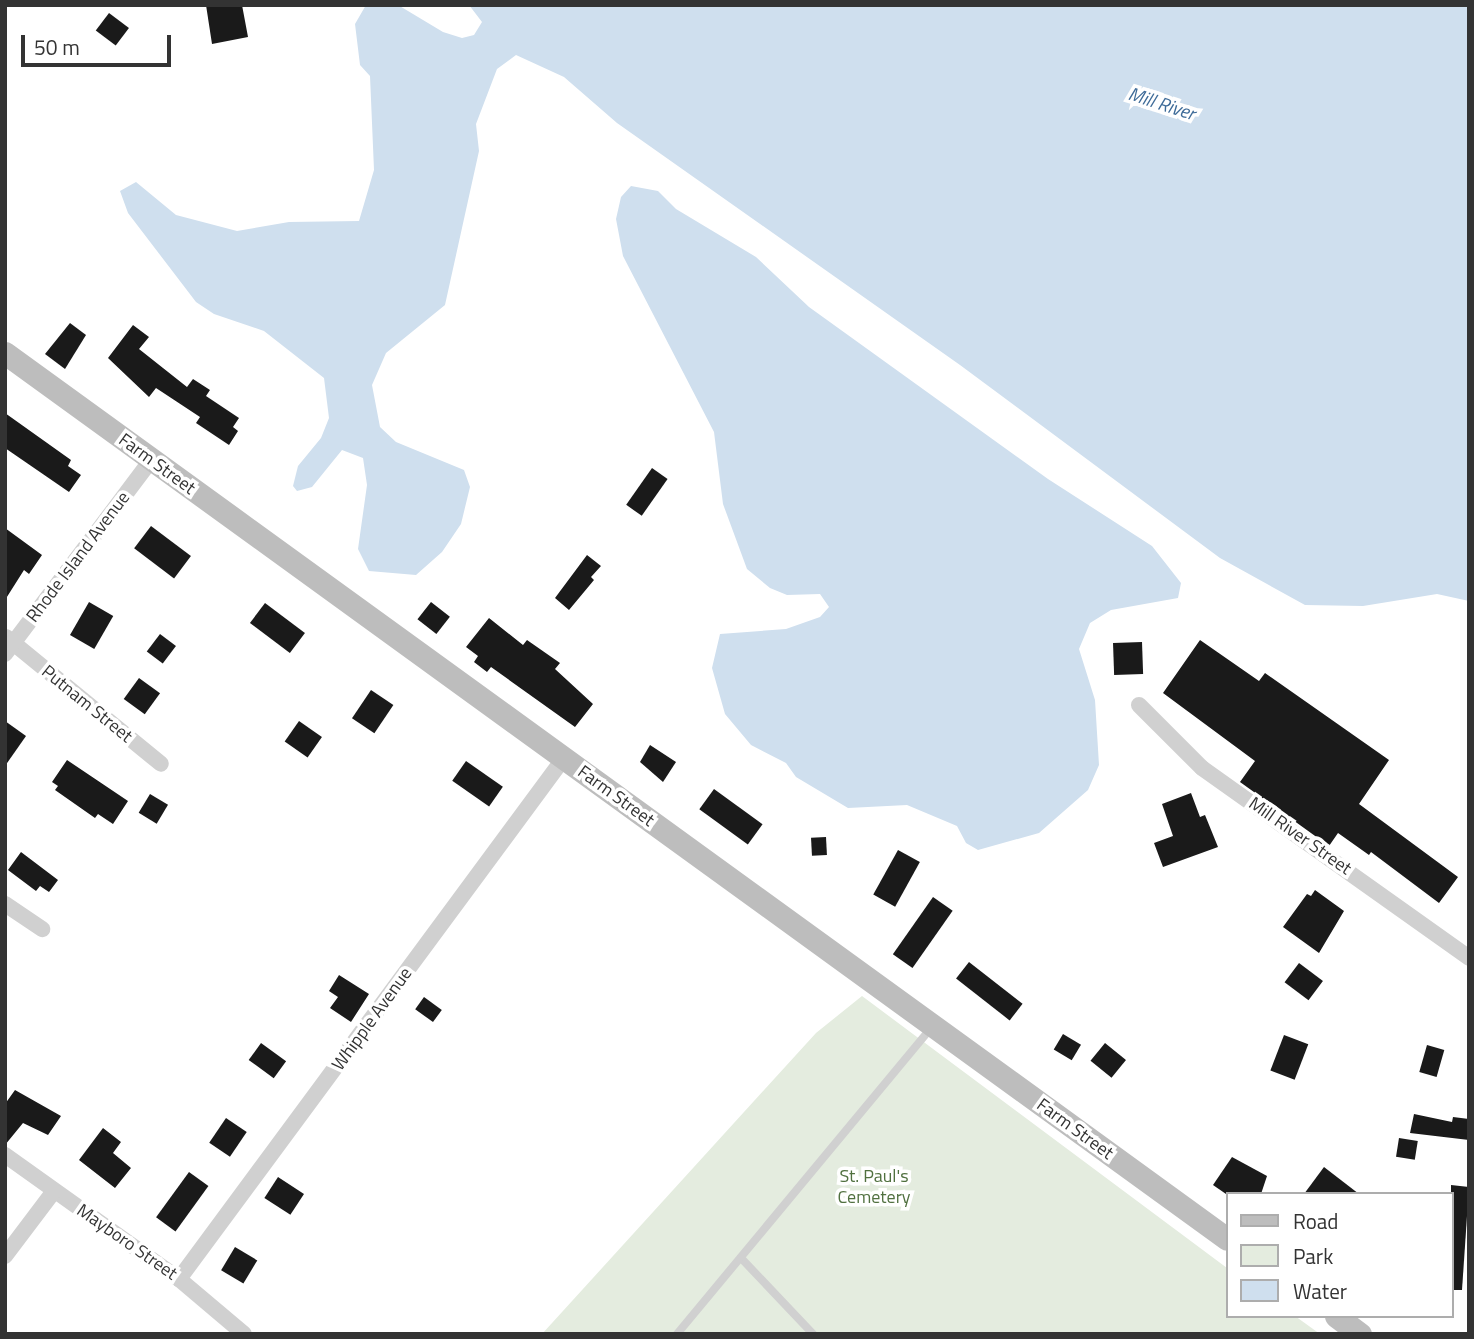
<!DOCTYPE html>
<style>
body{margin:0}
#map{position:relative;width:1474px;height:1339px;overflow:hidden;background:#fff;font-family:"Titillium Web",sans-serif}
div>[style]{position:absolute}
.green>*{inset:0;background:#e4ecdf}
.water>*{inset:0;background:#cfdfee}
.building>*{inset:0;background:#1a1a1a;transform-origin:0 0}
.lane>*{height:8px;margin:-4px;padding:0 4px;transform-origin:4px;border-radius:4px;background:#d0d0d0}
.street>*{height:16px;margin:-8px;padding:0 8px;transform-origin:8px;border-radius:8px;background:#d0d0d0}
.secondary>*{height:23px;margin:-11.5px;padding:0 11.5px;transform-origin:11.5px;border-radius:11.5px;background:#bdbdbd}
span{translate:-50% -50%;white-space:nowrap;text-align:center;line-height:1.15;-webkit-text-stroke:7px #fff;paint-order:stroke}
.street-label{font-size:18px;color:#333}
.park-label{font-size:18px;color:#50703f}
.water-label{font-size:19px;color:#3e6b98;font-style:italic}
.frame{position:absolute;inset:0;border:7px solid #333;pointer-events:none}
.legend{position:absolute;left:1226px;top:1192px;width:228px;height:126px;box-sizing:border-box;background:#fff;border:2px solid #adadad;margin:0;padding:9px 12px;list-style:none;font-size:21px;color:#333}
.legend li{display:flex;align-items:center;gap:14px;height:35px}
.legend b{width:35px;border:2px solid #adadad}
.scale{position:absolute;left:21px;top:35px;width:150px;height:32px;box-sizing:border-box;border:4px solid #333;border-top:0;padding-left:9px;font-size:21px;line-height:24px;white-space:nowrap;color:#333;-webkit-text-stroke:5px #fff;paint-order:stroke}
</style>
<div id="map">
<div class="green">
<i style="clip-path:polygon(862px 996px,1227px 1268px,1227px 1316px,1295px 1316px,1320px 1334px,542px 1334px,816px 1033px)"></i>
</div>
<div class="water">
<i style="clip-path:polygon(366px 5px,398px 5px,443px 32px,462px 38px,474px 35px,482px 22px,469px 5px,1469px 5px,1469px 601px,1437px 594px,1363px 606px,1305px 605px,1220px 558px,960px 365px,617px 123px,564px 77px,516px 55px,497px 69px,476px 124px,479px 151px,445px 305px,386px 353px,372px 385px,380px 427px,396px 442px,464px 470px,470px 487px,461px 524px,442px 552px,416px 575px,369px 571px,358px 549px,367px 485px,363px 458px,342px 450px,312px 487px,297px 491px,293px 486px,298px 466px,321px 438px,329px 418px,324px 378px,264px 331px,214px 314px,196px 302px,128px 213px,120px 191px,136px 182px,176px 215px,237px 231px,289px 222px,359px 221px,374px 170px,370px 76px,360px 65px,355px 24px)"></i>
<i style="clip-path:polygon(631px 186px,658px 191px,676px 209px,756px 257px,809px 307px,1048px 479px,1152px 546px,1181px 583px,1178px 598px,1111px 610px,1090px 623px,1079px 649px,1095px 700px,1099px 765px,1088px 790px,1039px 833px,978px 850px,966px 843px,957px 826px,907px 805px,848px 808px,796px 777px,786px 763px,751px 745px,725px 714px,712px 668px,720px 634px,786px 629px,820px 617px,829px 607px,820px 594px,787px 595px,770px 588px,747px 569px,723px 504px,714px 432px,623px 256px,616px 219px,621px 197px)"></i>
</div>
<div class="building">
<i style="clip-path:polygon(206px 5px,242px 5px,248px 37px,212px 44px)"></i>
<i style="left:109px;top:13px;width:25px;height:22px;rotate:37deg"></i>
<i style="clip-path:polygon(70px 323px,86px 335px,65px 369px,45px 354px)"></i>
<i style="clip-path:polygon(133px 325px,149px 337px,139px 349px,187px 387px,193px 379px,210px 390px,206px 396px,239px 418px,233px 427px,238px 431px,229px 445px,196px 423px,200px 417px,156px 388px,149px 397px,108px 358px)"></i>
<i style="clip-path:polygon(5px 413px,71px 460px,68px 466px,81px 475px,69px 492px,5px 448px)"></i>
<i style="left:652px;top:468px;width:19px;height:45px;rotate:35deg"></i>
<i style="left:151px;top:526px;width:50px;height:28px;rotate:37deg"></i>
<i style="clip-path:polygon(5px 528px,42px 555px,29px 574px,24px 570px,5px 600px)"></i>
<i style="clip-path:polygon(587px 555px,601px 566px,591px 577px,594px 580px,569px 610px,555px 598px)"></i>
<i style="left:89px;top:602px;width:28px;height:38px;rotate:30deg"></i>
<i style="left:431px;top:602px;width:24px;height:22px;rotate:38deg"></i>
<i style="left:265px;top:603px;width:50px;height:25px;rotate:37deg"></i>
<i style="clip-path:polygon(489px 618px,523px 645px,527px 640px,560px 663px,555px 669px,593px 704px,575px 727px,491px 667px,487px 672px,474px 662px,478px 656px,466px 647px)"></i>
<i style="left:160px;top:634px;width:20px;height:22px;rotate:37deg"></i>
<i style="clip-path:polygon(1200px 640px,1259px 681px,1265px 673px,1389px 760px,1359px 804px,1458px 877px,1439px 903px,1371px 852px,1369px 855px,1338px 833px,1329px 846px,1240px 782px,1255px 761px,1163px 693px)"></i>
<i style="left:1142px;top:642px;width:32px;height:29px;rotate:88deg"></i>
<i style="left:139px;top:678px;width:26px;height:26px;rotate:36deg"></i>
<i style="left:371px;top:690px;width:27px;height:34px;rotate:34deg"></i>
<i style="clip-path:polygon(5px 721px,26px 736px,5px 766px)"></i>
<i style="left:299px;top:721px;width:28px;height:25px;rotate:35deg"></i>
<i style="clip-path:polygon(650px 745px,676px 762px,663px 782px,640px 762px)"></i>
<i style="clip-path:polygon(67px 760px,128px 801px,113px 824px,98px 814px,95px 818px,55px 790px,58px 786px,52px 782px)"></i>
<i style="left:466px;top:761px;width:45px;height:24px;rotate:35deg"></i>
<i style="left:714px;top:789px;width:60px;height:25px;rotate:36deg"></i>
<i style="clip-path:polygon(1191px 793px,1200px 817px,1205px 815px,1218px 847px,1163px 867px,1154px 843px,1173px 836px,1162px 804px)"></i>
<i style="left:150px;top:794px;width:21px;height:22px;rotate:31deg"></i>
<i style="left:826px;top:837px;width:18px;height:15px;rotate:87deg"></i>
<i style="left:898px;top:850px;width:25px;height:51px;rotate:29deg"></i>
<i style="clip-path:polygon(21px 852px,58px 880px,49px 892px,40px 886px,36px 891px,8px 870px)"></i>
<i style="clip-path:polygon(1315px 890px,1344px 911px,1319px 953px,1283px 927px,1307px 894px,1311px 896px)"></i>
<i style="left:933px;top:897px;width:24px;height:70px;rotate:35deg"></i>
<i style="left:969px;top:962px;width:68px;height:21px;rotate:38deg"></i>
<i style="left:1299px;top:963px;width:30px;height:24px;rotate:37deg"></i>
<i style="clip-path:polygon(339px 975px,369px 994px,351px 1022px,330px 1008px,338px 997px,329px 991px)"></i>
<i style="left:424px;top:997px;width:22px;height:15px;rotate:36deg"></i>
<i style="left:1063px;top:1034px;width:21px;height:18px;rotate:31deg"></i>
<i style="left:1284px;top:1035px;width:26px;height:38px;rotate:21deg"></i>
<i style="left:261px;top:1043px;width:31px;height:21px;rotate:36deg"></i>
<i style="left:1105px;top:1043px;width:27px;height:23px;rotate:39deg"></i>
<i style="left:1427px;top:1045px;width:18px;height:28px;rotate:16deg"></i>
<i style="clip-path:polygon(15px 1090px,61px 1116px,48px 1135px,23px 1123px,5px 1145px,5px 1104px)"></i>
<i style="clip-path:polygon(1414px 1114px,1452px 1122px,1453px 1117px,1469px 1119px,1469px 1140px,1410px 1133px)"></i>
<i style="left:226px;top:1118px;width:25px;height:30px;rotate:34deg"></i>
<i style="clip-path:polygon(103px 1128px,121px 1142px,113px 1153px,131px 1168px,115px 1188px,79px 1160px)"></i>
<i style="left:1399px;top:1138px;width:19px;height:19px;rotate:9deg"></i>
<i style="clip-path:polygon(1232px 1157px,1267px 1176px,1261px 1194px,1226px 1194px,1213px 1185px)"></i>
<i style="clip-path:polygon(1324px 1167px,1359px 1194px,1304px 1194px)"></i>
<i style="left:189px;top:1172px;width:24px;height:56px;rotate:36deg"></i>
<i style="left:278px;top:1177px;width:31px;height:25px;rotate:33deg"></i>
<i style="clip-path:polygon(1451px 1185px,1469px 1187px,1462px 1290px,1451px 1290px)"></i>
<i style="left:235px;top:1247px;width:26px;height:27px;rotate:31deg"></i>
</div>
<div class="lane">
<i style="left:741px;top:1258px;width:105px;rotate:46.5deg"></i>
<i style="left:677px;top:1334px;width:398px;rotate:-50.3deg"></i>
</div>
<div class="street">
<i style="left:6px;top:637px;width:200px;rotate:39.3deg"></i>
<i style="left:5px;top:654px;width:243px;rotate:-53deg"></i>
<i style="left:1139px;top:705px;width:89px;rotate:45deg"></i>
<i style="left:1202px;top:768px;width:328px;rotate:35.4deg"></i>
<i style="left:5px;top:904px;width:45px;rotate:34deg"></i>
<i style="left:5px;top:1155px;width:214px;rotate:35.5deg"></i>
<i style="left:179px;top:1279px;width:85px;rotate:40.2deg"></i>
<i style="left:5px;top:1256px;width:81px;rotate:-53deg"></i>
<i style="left:179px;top:1279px;width:648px;rotate:-53.54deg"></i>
</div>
<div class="secondary">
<i style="left:5px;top:353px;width:1509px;rotate:35.94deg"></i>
<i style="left:1336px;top:1316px;width:30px;rotate:37deg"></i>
</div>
<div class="street-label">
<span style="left:157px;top:464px;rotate:36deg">Farm Street</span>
<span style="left:78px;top:557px;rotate:-53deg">Rhode Island Avenue</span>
<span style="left:87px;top:704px;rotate:39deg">Putnam Street</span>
<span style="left:616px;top:796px;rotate:36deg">Farm Street</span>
<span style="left:1300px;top:836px;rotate:35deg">Mill River Street</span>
<span style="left:372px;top:1019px;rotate:-54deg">Whipple Avenue</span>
<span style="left:1075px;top:1129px;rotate:36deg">Farm Street</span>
<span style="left:127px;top:1242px;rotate:35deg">Mayboro Street</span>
</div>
<div class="park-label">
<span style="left:874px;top:1187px">St. Paul's<br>Cemetery</span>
</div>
<div class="water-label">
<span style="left:1162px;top:103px;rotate:18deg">Mill River</span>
</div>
<div class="frame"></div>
<ul class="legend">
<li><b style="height:9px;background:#bdbdbd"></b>Road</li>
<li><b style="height:19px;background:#e4ecdf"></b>Park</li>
<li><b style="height:19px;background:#cfdfee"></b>Water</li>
</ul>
<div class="scale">50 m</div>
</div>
